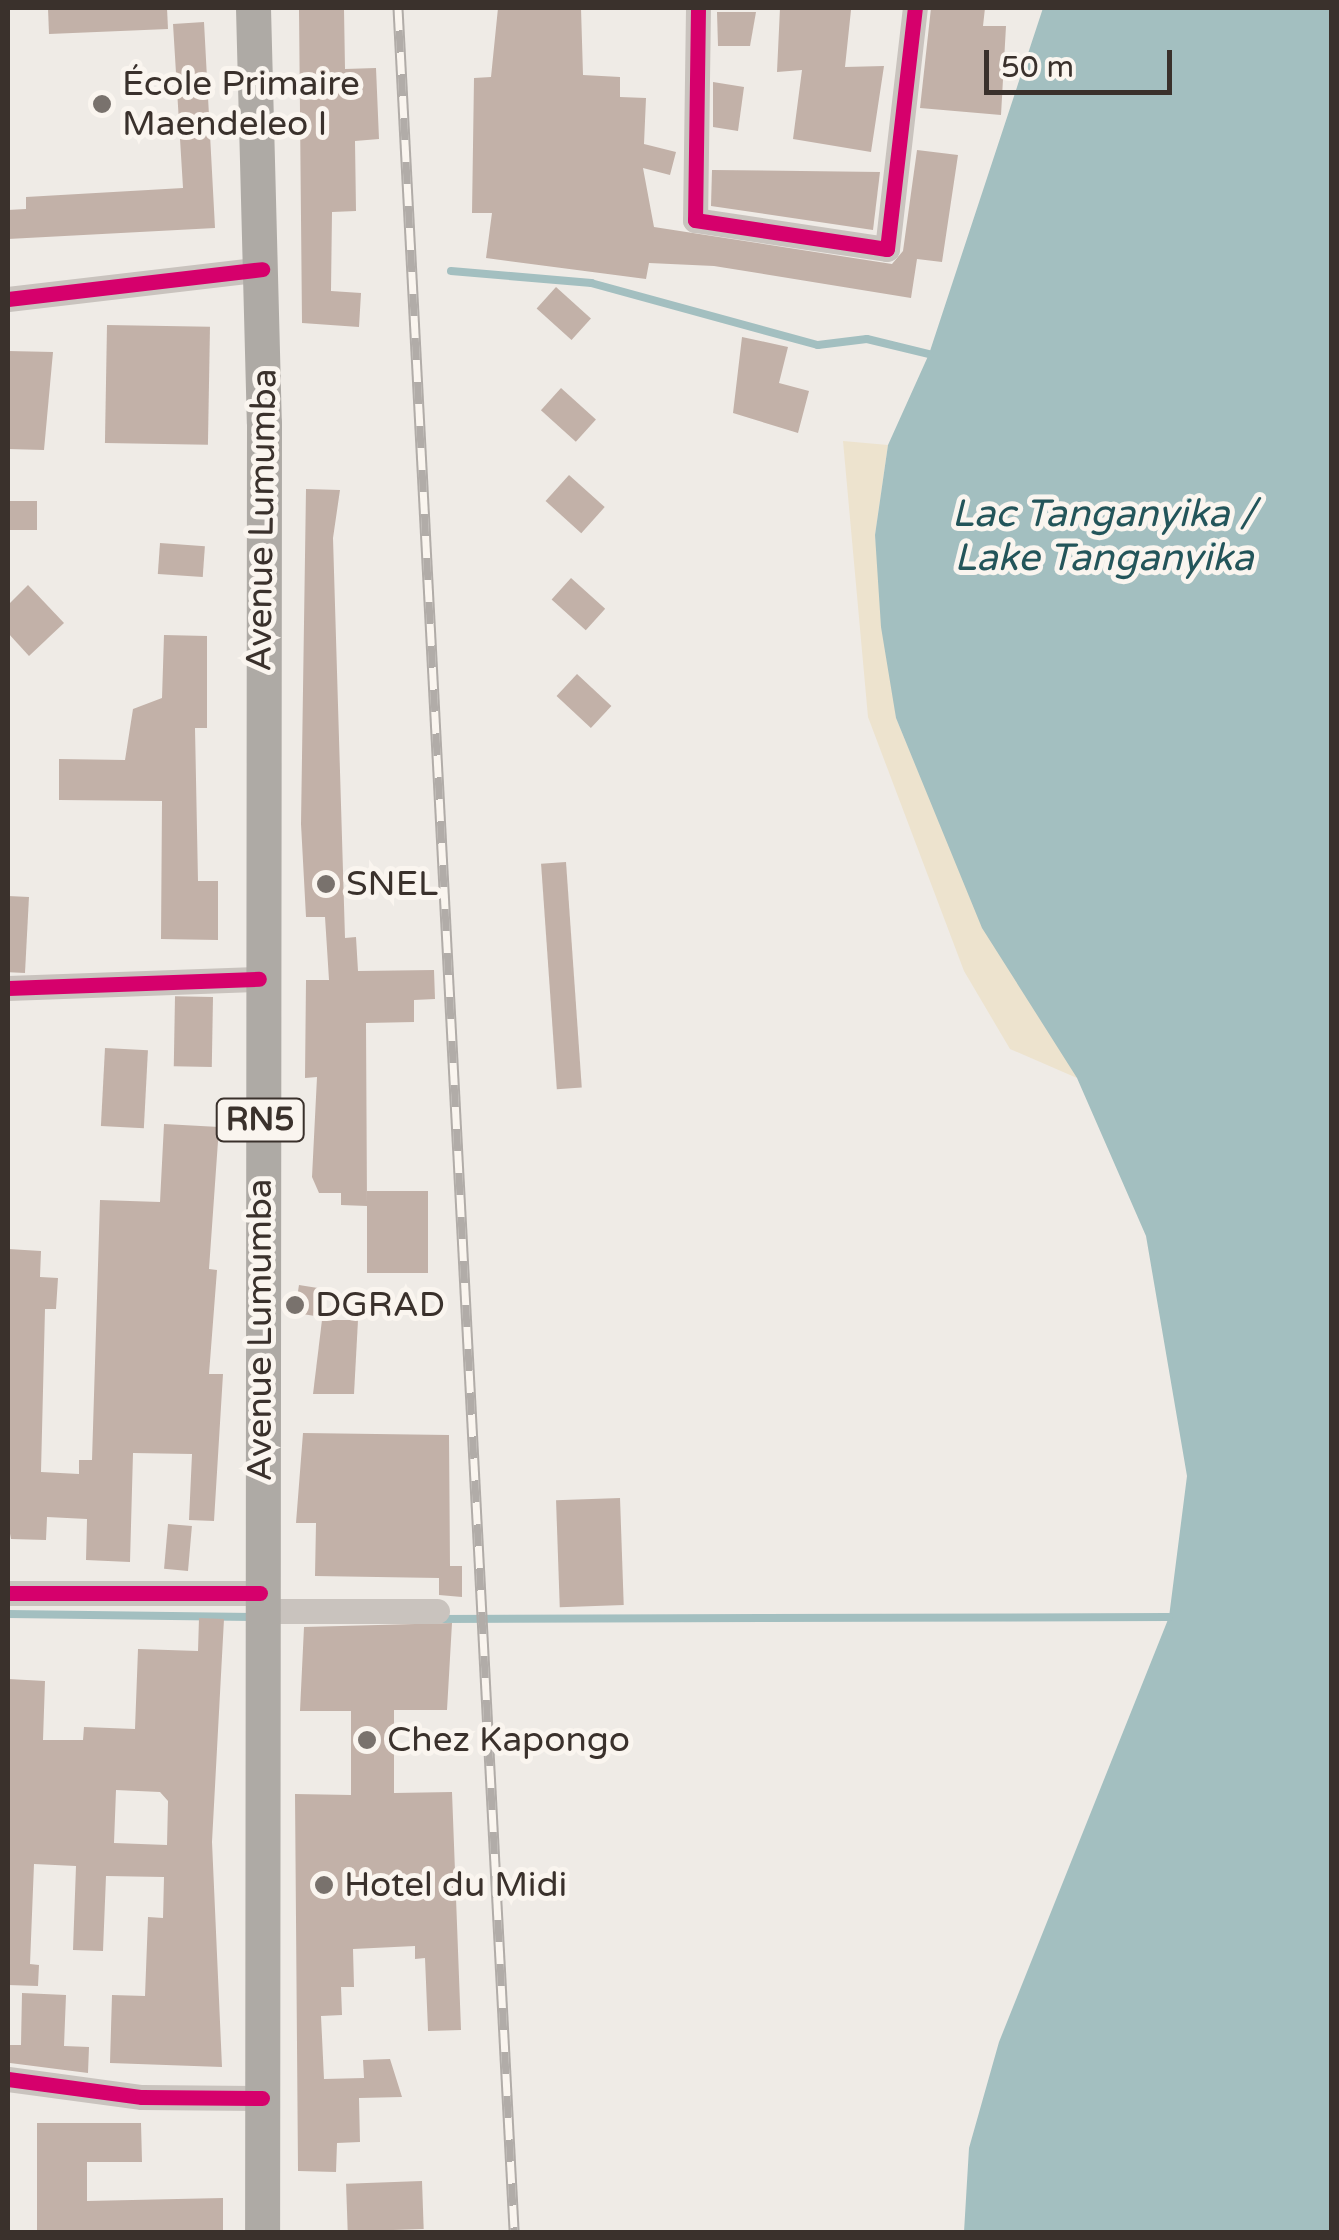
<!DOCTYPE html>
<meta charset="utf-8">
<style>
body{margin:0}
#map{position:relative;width:1339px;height:2240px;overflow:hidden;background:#efebe6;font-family:"Varela Round",sans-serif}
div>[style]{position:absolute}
.sand>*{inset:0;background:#ede3ce}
.water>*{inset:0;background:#a3bfc0}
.stream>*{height:8px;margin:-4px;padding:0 4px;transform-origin:4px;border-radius:4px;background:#a3bfc0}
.building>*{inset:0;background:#c2b1a8;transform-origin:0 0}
.minor>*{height:25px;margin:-12.5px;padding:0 12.5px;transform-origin:12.5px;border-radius:12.5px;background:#c9c3be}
.highway>*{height:35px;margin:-17.5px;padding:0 17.5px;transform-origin:17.5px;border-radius:17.5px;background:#aeaaa5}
.rail>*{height:11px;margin-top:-5.5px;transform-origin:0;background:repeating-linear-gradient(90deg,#faf5ef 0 22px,#b1aca8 0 44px);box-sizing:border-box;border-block:2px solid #b1aca8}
.cycleway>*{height:15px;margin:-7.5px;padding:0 7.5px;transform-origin:7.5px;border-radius:7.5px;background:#d6006c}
.dots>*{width:28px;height:28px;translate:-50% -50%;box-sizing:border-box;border:5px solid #faf5ef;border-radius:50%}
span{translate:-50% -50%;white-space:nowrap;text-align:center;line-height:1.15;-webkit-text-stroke:10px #faf5ef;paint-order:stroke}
.shield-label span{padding:2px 8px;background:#faf5ef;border:2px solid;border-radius:8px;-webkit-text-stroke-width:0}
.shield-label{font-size:32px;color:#3a312c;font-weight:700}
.poi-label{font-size:35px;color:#3a312c}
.left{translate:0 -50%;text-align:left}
.street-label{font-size:35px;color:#3a312c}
.water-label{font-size:38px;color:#23555a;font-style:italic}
.frame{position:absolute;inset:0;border:10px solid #3a312c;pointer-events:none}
.scale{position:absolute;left:984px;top:50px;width:188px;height:45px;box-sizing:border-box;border:5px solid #3a312c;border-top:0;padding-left:12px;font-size:30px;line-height:35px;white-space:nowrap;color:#3a312c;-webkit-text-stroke:8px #faf5ef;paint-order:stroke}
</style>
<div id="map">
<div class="sand">
<i style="clip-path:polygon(843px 441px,888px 445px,875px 535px,896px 718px,957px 864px,1077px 1078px,1010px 1049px,964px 971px,868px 717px)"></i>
</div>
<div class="water">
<i style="clip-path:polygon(1043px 8px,1331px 8px,1331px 2232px,964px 2232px,969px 2148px,999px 2042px,1169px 1617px,1187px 1476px,1146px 1236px,1077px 1078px,982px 928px,896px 718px,881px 627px,875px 535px,888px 445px,929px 354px)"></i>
</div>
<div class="stream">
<i style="left:451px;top:271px;width:141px;rotate:4.9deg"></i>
<i style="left:591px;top:283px;width:235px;rotate:15.3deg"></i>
<i style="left:818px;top:345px;width:49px;rotate:-7deg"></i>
<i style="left:867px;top:339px;width:64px;rotate:13.6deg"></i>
<i style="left:8px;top:1614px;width:245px;rotate:0.7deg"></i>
<i style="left:437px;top:1619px;width:732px;rotate:-0.16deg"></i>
</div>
<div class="building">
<i style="clip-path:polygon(48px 8px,167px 8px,168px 29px,49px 34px)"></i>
<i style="clip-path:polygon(498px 8px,581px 8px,583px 75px,620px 77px,620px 97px,646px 98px,644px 144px,676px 152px,670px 175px,643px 168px,654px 227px,892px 264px,903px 251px,917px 150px,958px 155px,942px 262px,917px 259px,911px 298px,714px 266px,649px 263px,646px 279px,486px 258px,492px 213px,472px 213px,474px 78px,491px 77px)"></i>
<i style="clip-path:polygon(780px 8px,851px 10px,845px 67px,884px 66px,871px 152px,793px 139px,802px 70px,777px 72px)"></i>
<i style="clip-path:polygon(931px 8px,985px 8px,983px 26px,1006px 26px,1001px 115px,920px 108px)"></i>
<i style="clip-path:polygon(299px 9px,344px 9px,345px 69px,376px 68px,379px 139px,355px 141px,356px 211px,332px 212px,331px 291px,361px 293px,359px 327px,302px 323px)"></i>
<i style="clip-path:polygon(717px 12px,756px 12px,750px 46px,718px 46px)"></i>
<i style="clip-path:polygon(204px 22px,215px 228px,8px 239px,8px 210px,26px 209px,26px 197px,183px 188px,173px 24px)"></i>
<i style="clip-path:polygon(713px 82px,744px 87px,738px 131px,713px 127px)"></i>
<i style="clip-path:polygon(712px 170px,880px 172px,873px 230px,711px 206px)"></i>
<i style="left:556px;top:287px;width:47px;height:29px;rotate:42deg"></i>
<i style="left:107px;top:325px;width:103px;height:118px;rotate:1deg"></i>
<i style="clip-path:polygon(742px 337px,788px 347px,779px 383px,809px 391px,798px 433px,733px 413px)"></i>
<i style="clip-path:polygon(8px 351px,53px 352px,44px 450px,8px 449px)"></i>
<i style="left:561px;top:388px;width:47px;height:30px;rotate:42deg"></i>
<i style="left:569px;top:475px;width:48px;height:35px;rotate:42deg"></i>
<i style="clip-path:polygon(306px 489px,340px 490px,333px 538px,345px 938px,356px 937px,358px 971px,434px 970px,435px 999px,414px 1000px,414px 1022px,366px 1023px,367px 1206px,341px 1205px,341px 1193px,319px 1193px,312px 1177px,317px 1077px,305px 1078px,306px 980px,329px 980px,325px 917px,306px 917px,301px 824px)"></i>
<i style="left:8px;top:501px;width:29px;height:29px"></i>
<i style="left:160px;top:543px;width:45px;height:31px;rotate:4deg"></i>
<i style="left:571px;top:578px;width:46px;height:29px;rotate:42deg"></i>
<i style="clip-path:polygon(28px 585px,64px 623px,29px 656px,8px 633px,8px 605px)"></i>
<i style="clip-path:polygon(164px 635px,207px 636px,207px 728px,195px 728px,198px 881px,218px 881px,218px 940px,161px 939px,162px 801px,59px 800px,59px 759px,125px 760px,133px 709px,162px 698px)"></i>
<i style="left:577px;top:674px;width:47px;height:30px;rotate:43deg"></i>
<i style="left:566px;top:862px;width:226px;height:25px;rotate:86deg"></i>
<i style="left:8px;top:896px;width:21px;height:76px;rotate:3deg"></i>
<i style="left:213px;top:997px;width:70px;height:38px;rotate:91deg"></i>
<i style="left:105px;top:1048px;width:43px;height:78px;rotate:3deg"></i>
<i style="clip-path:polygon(164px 1124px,219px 1127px,209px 1269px,217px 1270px,209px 1374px,223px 1374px,214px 1521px,189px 1520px,192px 1454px,133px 1453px,130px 1562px,86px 1560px,87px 1519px,47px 1517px,46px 1540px,11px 1539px,8px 1523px,8px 1249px,41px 1251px,40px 1277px,58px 1278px,56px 1309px,45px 1309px,41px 1472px,79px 1474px,79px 1460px,92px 1460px,100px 1200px,160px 1202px)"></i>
<i style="left:367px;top:1191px;width:61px;height:82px"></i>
<i style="left:299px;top:1285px;width:19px;height:28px;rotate:9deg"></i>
<i style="clip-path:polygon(322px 1320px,358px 1320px,354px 1394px,313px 1394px)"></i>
<i style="clip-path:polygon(303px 1433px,449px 1435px,450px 1566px,462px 1566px,462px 1597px,439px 1595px,439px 1578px,315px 1576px,316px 1523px,296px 1523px)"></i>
<i style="left:620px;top:1498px;width:107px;height:64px;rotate:88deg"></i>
<i style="left:168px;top:1524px;width:24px;height:45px;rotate:5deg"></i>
<i style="clip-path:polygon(evenodd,199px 1618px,224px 1619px,212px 1842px,222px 2067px,110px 2063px,112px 1995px,145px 1996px,148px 1917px,163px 1918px,164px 1877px,106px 1876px,103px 1951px,73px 1950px,76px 1866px,34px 1864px,30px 1964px,39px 1965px,38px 1986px,8px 1985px,8px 1679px,45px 1681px,43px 1740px,83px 1740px,84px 1727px,135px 1729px,138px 1649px,198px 1651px,199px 1618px,116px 1790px,160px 1792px,168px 1801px,167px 1845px,114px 1843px,116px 1790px)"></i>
<i style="clip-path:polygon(452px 1623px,447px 1710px,394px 1710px,394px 1793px,452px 1792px,461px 2030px,428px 2031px,425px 1958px,415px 1959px,415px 1946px,353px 1949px,354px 1987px,341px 1987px,342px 2015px,321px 2016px,324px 2079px,364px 2078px,363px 2060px,390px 2059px,402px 2097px,359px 2098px,360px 2142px,337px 2143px,336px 2172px,298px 2171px,295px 1794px,351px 1795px,351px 1711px,300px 1711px,304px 1627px)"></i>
<i style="clip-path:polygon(22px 1993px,66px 1995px,64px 2046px,89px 2047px,88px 2073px,10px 2063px,10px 2045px,21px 2045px)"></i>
<i style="clip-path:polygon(37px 2123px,141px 2123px,142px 2162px,87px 2162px,87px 2201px,223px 2198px,223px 2232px,37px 2232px)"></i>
<i style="left:422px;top:2181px;width:48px;height:76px;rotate:88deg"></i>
</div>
<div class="minor">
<i style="left:698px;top:8px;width:212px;rotate:90.8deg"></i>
<i style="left:695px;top:220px;width:194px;rotate:8.6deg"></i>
<i style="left:887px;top:249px;width:243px;rotate:-83.4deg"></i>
<i style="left:8px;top:299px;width:256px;rotate:-6.7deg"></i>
<i style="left:8px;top:988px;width:251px;rotate:-2.1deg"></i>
<i style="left:8px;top:1593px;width:252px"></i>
<i style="left:261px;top:1611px;width:176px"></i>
<i style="left:8px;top:2079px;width:135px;rotate:7.7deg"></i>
<i style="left:142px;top:2097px;width:120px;rotate:0.5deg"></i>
</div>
<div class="highway">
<i style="left:253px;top:8px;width:415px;rotate:88.5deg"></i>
<i style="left:264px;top:423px;width:1809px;rotate:90.06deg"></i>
</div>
<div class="rail">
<i style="left:398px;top:8px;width:2227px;rotate:87.01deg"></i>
</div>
<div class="cycleway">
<i style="left:698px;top:8px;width:212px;rotate:90.8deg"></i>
<i style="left:695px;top:220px;width:194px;rotate:8.6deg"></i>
<i style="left:887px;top:249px;width:243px;rotate:-83.4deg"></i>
<i style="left:8px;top:299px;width:256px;rotate:-6.7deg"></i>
<i style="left:8px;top:988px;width:251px;rotate:-2.1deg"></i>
<i style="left:8px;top:1593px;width:252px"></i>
<i style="left:8px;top:2079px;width:135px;rotate:7.7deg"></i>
<i style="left:142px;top:2097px;width:120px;rotate:0.5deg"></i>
</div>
<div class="dots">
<i style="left:102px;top:104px;background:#79726d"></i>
<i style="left:326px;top:884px;background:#79726d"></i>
<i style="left:295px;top:1305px;background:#79726d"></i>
<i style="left:367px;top:1740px;background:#79726d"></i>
<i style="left:324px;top:1885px;background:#79726d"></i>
</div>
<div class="shield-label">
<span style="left:260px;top:1120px">RN5</span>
</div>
<div class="poi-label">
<span class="left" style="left:122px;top:104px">École Primaire<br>Maendeleo I</span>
<span class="left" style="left:346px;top:884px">SNEL</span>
<span class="left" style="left:315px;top:1305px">DGRAD</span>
<span class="left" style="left:387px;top:1740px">Chez Kapongo</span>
<span class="left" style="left:344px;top:1885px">Hotel du Midi</span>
</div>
<div class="street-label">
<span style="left:262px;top:520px;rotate:-89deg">Avenue Lumumba</span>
<span style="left:260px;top:1330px;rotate:-90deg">Avenue Lumumba</span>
</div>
<div class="water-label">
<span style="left:1104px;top:537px">Lac Tanganyika /<br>Lake Tanganyika</span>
</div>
<div class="frame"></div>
<div class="scale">50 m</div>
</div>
